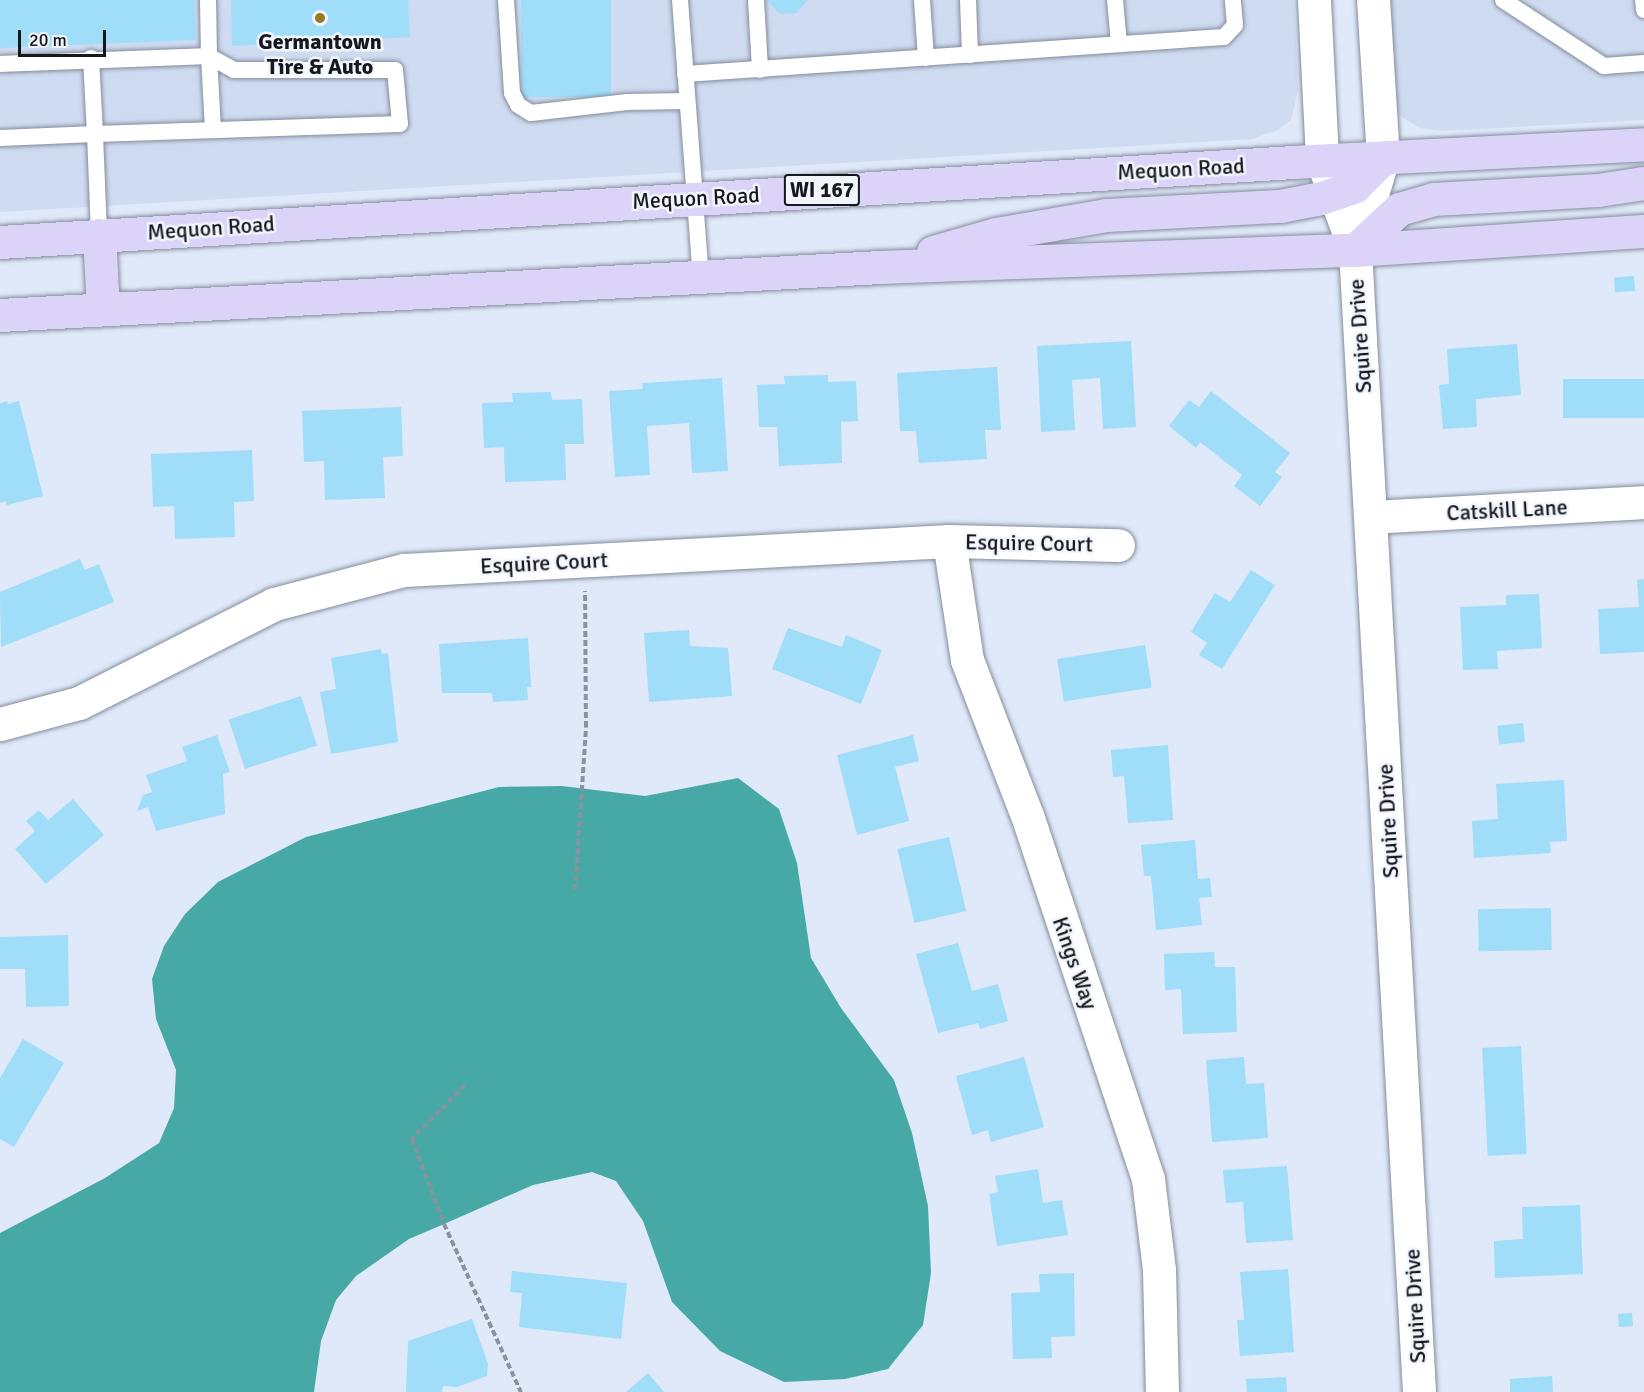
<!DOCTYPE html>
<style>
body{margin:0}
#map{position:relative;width:1644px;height:1392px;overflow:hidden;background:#dfe9f9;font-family:Signika,sans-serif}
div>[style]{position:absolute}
.built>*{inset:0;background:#cedbf1}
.water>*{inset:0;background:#47a9a6}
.building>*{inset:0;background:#9fddf8;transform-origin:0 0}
.path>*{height:4px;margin-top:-2px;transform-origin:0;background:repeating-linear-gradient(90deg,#8a929d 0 6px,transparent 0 9px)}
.roads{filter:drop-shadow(0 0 2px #858d9c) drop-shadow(0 0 2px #858d9c)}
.service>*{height:16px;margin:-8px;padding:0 8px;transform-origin:8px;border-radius:8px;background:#fff}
.minor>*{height:33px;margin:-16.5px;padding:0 16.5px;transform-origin:16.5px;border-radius:16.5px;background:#fff}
.primary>*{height:33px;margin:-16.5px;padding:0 16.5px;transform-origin:16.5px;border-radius:16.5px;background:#dcd4f8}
.dots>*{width:16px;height:16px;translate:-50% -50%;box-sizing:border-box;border:3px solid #f2f6fc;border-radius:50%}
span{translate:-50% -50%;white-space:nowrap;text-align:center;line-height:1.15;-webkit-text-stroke:5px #f2f6fc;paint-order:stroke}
.shield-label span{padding:2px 4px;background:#f2f6fc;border:2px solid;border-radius:4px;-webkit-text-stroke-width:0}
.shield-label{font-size:21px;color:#15191e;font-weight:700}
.poi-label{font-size:22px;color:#15191e;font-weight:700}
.street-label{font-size:22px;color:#15191e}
.scale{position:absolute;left:18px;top:30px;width:88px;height:27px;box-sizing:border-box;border:3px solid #15191e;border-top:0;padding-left:8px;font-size:18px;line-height:21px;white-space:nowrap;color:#15191e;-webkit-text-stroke:4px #f2f6fc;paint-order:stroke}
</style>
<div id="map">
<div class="built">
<i style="clip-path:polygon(0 0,1294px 0,1298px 91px,1291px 120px,1278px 130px,1252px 139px,0 212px)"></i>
<i style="clip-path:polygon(1384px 0,1644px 0,1644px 120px,1442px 131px,1420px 128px,1403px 118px,1394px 106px)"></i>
</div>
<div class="water">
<i style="clip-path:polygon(738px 778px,779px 809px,797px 863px,811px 958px,841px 1008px,894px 1080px,912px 1133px,928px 1206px,931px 1273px,923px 1325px,888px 1369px,845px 1379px,784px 1382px,720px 1351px,672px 1302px,643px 1221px,616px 1181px,592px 1172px,533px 1185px,444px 1224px,409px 1239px,356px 1276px,336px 1300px,321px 1341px,314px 1392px,0 1392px,0 1233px,105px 1178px,159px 1143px,174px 1108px,176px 1070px,156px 1019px,152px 979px,164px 946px,185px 914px,218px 882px,306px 837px,499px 787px,562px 786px,645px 796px)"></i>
</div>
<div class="building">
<i style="clip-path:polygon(0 0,194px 0,196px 40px,0 48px)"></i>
<i style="clip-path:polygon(231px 0,408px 0,410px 37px,232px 46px)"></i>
<i style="left:521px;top:0;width:90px;height:97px"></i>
<i style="clip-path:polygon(766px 0,808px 0,796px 13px,780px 14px)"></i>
<i style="left:1634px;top:276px;width:15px;height:20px;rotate:86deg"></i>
<i style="clip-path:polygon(1131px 341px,1136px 427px,1103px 429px,1100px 378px,1072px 380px,1075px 430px,1041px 432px,1037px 346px)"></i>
<i style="clip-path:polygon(1517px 344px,1521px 395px,1476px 399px,1477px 427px,1443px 429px,1439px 385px,1449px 384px,1447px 349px)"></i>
<i style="clip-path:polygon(997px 367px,1001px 430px,985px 430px,987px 459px,919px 463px,916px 431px,900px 431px,897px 373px)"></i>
<i style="clip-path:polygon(828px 375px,828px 382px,856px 381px,858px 421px,841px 422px,842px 463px,779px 466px,777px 427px,759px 427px,757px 385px,785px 384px,784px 376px)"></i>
<i style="clip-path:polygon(722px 378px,728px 471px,692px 473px,689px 423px,647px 426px,650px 475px,615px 477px,609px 391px,643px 389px,642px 383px)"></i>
<i style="left:1644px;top:379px;width:39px;height:81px;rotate:90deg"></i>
<i style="clip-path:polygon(1211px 391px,1290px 453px,1275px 472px,1282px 477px,1260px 506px,1234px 486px,1242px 475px,1200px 442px,1196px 448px,1169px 426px,1189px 400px,1199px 407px)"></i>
<i style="clip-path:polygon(551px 392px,552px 400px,582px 399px,584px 444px,565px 444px,566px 480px,505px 482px,504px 447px,484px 448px,482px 403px,513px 402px,512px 393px)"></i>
<i style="clip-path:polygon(7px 401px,8px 404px,19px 401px,43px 496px,7px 505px,6px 501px,0 503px,0 403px)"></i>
<i style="clip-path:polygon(401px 407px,403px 456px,383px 457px,385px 498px,325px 500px,324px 461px,304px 462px,302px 411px)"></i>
<i style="clip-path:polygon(252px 450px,254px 501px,234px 502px,235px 537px,175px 539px,174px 506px,153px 507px,151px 454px)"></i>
<i style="clip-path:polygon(80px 559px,85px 570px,99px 564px,114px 602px,1px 647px,0 592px)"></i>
<i style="clip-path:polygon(1251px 570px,1275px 585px,1222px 669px,1199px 655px,1207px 643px,1191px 632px,1215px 593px,1230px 602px)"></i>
<i style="clip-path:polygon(1644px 579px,1644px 652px,1600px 654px,1598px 609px,1639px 607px,1637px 580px)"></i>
<i style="clip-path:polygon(1539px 594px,1542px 648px,1497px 651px,1498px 669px,1463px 670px,1460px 607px,1506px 605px,1506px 595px)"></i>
<i style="clip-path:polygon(788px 628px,842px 647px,846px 635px,882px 650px,861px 704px,772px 669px)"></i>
<i style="clip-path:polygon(689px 630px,690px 646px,728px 648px,732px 696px,649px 702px,644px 633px)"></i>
<i style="clip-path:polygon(528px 638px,531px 687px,527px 687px,528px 700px,493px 702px,492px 693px,442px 693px,439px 644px)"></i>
<i style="left:1145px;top:645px;width:43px;height:89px;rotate:81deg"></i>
<i style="clip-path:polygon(381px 649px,382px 654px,388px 653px,398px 742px,331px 754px,320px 692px,336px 689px,331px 658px)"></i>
<i style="left:301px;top:696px;width:52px;height:76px;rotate:72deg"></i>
<i style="left:1523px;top:723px;width:19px;height:26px;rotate:84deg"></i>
<i style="clip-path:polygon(217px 735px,230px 772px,223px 774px,225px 814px,156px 831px,148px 807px,137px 811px,143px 795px,152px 792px,146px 775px,187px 761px,182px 747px)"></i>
<i style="clip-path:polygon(913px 735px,919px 761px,895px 767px,909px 821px,857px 835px,837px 755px)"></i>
<i style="clip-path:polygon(1168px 745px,1173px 820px,1128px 823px,1124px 776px,1113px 777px,1111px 750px)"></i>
<i style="clip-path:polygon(1564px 780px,1567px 841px,1550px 842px,1551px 853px,1474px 858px,1472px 821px,1498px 819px,1496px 784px)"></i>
<i style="clip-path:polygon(73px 799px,104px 835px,46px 884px,15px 849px,35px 831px,26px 821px,39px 810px,48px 820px)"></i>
<i style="left:949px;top:837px;width:76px;height:53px;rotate:77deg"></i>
<i style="clip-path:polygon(1195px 840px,1198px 879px,1210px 878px,1212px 897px,1199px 898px,1202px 925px,1156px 930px,1151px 876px,1144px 876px,1141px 845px)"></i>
<i style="left:1551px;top:908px;width:42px;height:73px;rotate:89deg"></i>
<i style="clip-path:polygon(68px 935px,69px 1006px,26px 1007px,25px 969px,0 969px,0 937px)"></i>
<i style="clip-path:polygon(958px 943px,972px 991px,998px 984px,1008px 1021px,980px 1029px,978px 1023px,938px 1033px,916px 954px)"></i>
<i style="clip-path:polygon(1214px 952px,1215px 967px,1235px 967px,1237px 1032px,1183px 1034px,1181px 989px,1165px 990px,1164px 954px)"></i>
<i style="clip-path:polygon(23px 1039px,64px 1063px,14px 1147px,0 1139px,0 1078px)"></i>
<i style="left:1521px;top:1046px;width:108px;height:39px;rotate:87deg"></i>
<i style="clip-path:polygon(1024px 1057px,1044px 1127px,991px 1142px,988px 1130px,972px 1135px,956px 1076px)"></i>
<i style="clip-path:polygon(1244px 1057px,1246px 1084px,1264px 1083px,1268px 1138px,1212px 1142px,1206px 1060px)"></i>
<i style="clip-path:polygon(1287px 1166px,1293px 1240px,1246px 1243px,1243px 1202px,1226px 1203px,1223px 1170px)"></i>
<i style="clip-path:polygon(1038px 1169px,1043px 1203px,1062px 1200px,1068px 1235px,997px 1246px,989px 1194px,998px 1192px,995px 1176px)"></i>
<i style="clip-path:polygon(1580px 1205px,1583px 1274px,1495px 1278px,1494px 1241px,1523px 1239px,1522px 1207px)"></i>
<i style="clip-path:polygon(1288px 1269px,1294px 1352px,1240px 1356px,1237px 1320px,1244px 1320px,1240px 1272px)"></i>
<i style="clip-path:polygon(512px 1271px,627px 1283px,621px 1339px,519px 1327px,522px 1293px,510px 1292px)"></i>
<i style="clip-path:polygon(1074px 1273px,1075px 1336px,1051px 1337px,1052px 1358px,1013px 1359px,1011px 1293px,1040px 1292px,1039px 1274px)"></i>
<i style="left:1632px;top:1313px;width:13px;height:14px;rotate:86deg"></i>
<i style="clip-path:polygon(472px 1319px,488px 1364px,487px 1376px,457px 1387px,443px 1386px,442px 1392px,406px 1392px,408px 1341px)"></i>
<i style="clip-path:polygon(648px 1373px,664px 1392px,626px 1392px)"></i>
<i style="clip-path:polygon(1552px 1376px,1553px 1392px,1510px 1392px,1510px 1379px)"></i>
<i style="clip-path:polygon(1286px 1377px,1287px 1392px,1247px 1392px,1246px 1379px)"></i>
</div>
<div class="path">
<i style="left:575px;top:890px;width:163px;rotate:-86.1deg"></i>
<i style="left:586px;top:727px;width:136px;rotate:-90.4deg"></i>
<i style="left:465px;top:1085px;width:76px;rotate:134.5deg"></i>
<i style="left:412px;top:1139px;width:91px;rotate:69.4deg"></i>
<i style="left:444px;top:1224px;width:185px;rotate:65.4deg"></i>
</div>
<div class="roads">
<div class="service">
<i style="left:506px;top:0;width:93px;rotate:86.3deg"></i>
<i style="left:512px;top:93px;width:13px;rotate:63deg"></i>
<i style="left:518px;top:105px;width:15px;rotate:32deg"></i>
<i style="left:531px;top:113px;width:97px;rotate:-6.5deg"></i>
<i style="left:627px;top:102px;width:60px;rotate:-1deg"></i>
<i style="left:680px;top:0;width:278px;rotate:85.7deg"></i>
<i style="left:756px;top:0;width:70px;rotate:86.7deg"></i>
<i style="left:922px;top:0;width:58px;rotate:86.1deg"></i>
<i style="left:968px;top:0;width:55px;rotate:87.9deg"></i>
<i style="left:1115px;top:0;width:44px;rotate:84.8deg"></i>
<i style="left:1503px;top:0;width:121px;rotate:33.2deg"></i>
<i style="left:1604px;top:66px;width:40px;rotate:-4.3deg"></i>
<i style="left:1643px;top:0;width:10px;rotate:84deg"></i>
<i style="left:91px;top:58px;width:76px;rotate:87deg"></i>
<i style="left:95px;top:134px;width:305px;rotate:-1.9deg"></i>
<i style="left:400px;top:124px;width:54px;rotate:-95.3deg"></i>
<i style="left:395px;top:70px;width:161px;rotate:180deg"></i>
<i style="left:234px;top:70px;width:29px;rotate:-151deg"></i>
<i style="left:209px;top:56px;width:56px;rotate:-91deg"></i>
<i style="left:0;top:64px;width:209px;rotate:-2.2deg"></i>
<i style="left:209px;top:56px;width:74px;rotate:86.9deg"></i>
<i style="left:685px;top:74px;width:540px;rotate:-3.93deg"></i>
<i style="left:1224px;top:37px;width:16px;rotate:-47deg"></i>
<i style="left:1235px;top:25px;width:25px;rotate:-95deg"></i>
<i style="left:0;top:138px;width:95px;rotate:-2.4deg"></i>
<i style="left:95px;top:134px;width:101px;rotate:87.7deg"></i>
</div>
<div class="minor">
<i style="left:1314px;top:0;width:160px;rotate:87.1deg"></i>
<i style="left:1322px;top:160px;width:96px;rotate:69.9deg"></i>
<i style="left:1355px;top:250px;width:1144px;rotate:86.79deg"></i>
<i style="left:1355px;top:250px;width:96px;rotate:-73.1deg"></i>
<i style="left:1383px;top:158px;width:158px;rotate:-93.6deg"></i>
<i style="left:1371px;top:517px;width:273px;rotate:-3.1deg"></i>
<i style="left:949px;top:541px;width:120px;rotate:81.4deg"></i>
<i style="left:967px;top:660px;width:169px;rotate:68.9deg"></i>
<i style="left:1028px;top:818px;width:380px;rotate:71.6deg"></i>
<i style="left:1148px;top:1179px;width:92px;rotate:83.1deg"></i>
<i style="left:1159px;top:1270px;width:122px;rotate:88.6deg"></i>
<i style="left:0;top:724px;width:82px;rotate:-14.9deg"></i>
<i style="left:79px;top:703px;width:219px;rotate:-26.9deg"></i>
<i style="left:274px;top:604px;width:134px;rotate:-14.7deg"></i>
<i style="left:404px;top:570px;width:546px;rotate:-3.05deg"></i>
<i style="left:949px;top:541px;width:169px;rotate:1.4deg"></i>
</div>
<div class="primary">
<i style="left:99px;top:235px;width:73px;rotate:86.9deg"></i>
<i style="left:0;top:242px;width:1296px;rotate:-3.54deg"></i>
<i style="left:1294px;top:162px;width:350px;rotate:-2.9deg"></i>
<i style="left:1355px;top:250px;width:60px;rotate:-43deg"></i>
<i style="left:1399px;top:209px;width:35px;rotate:-16deg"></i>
<i style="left:1433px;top:199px;width:165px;rotate:-3.1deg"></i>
<i style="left:1598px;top:190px;width:47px;rotate:-8.7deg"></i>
<i style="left:933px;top:252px;width:66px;rotate:-15.9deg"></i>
<i style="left:996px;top:234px;width:112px;rotate:-9.8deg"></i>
<i style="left:1106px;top:215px;width:174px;rotate:-3deg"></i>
<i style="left:1280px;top:206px;width:42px;rotate:-11deg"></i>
<i style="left:1321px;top:198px;width:36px;rotate:-19deg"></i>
<i style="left:1355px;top:186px;width:40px;rotate:-45deg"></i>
<i style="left:0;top:315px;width:883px;rotate:-3.12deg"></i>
<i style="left:882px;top:267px;width:473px;rotate:-2.1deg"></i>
<i style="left:1355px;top:250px;width:290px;rotate:-3.8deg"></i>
</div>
</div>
<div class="dots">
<i style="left:320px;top:18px;background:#977922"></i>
</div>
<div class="shield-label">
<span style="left:822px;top:190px">WI 167</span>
</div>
<div class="poi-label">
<span style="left:320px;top:54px">Germantown<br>Tire &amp; Auto</span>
</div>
<div class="street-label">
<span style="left:1181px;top:169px;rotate:-3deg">Mequon Road</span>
<span style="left:696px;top:198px;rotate:-3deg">Mequon Road</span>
<span style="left:211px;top:228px;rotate:-4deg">Mequon Road</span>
<span style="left:1360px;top:336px;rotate:-94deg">Squire Drive</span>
<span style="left:1507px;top:510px;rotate:-3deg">Catskill Lane</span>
<span style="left:1029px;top:543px;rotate:1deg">Esquire Court</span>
<span style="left:544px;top:563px;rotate:-3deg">Esquire Court</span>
<span style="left:1388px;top:821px;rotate:-93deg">Squire Drive</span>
<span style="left:1075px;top:963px;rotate:71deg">Kings Way</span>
<span style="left:1415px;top:1306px;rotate:-93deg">Squire Drive</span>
</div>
<div class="scale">20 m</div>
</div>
